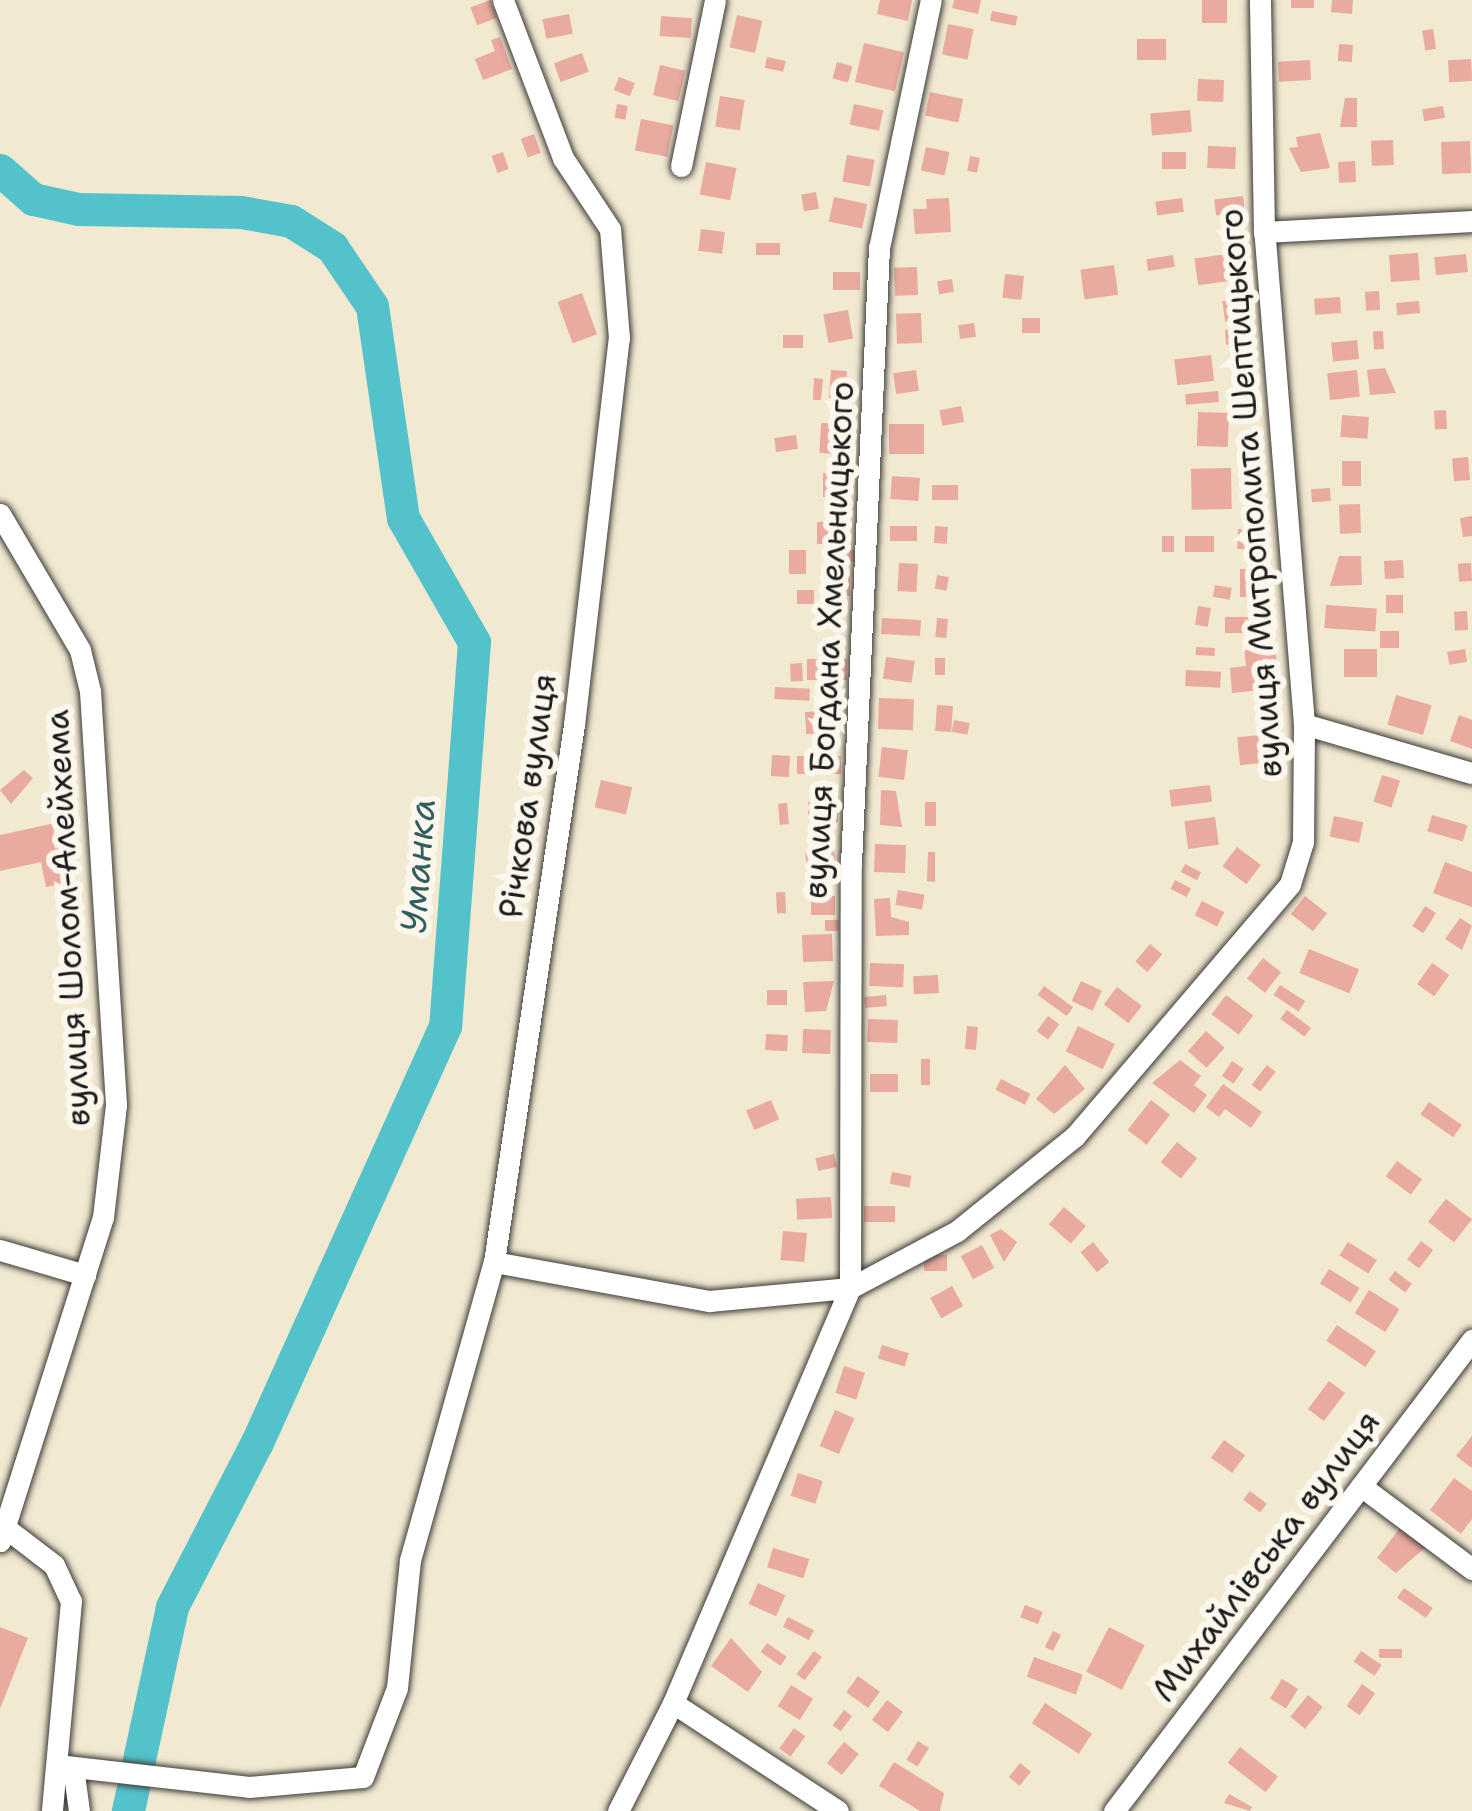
<!DOCTYPE html>
<meta charset="utf-8">
<style>
body{margin:0}
#map{position:relative;width:1472px;height:1811px;overflow:hidden;background:#f2e9d1;font-family:"Shantell Sans",sans-serif}
div>[style]{position:absolute}
.river>*{height:33px;margin:-16.5px;padding:0 16.5px;transform-origin:16.5px;border-radius:16.5px;background:#54c2cb}
.building>*{inset:0;background:#e9aa9f;transform-origin:0 0}
.roads{filter:drop-shadow(0 0 3px #3c3b37) drop-shadow(0 0 3px #3c3b37)}
.minor>*{height:21px;margin:-10.5px;padding:0 10.5px;transform-origin:10.5px;border-radius:10.5px;background:#fff}
span{translate:-50% -50%;white-space:nowrap;text-align:center;line-height:1.15;-webkit-text-stroke:12px #fbf7ec;paint-order:stroke}
.street-label{font-size:33px;color:#1c1c1c}
.water-label{font-size:36px;color:#325e62;font-style:italic}
</style>
<div id="map">
<div class="river">
<i style="left:0;top:170px;width:44px;rotate:41.3deg"></i>
<i style="left:33px;top:199px;width:47px;rotate:12.3deg"></i>
<i style="left:79px;top:209px;width:162px;rotate:1.1deg"></i>
<i style="left:241px;top:212px;width:51px;rotate:10.2deg"></i>
<i style="left:291px;top:221px;width:49px;rotate:32.4deg"></i>
<i style="left:332px;top:247px;width:71px;rotate:55.9deg"></i>
<i style="left:372px;top:306px;width:214px;rotate:81.7deg"></i>
<i style="left:403px;top:518px;width:143px;rotate:60.2deg"></i>
<i style="left:474px;top:642px;width:385px;rotate:94.3deg"></i>
<i style="left:445px;top:1026px;width:457px;rotate:114.3deg"></i>
<i style="left:257px;top:1442px;width:186px;rotate:117.3deg"></i>
<i style="left:172px;top:1607px;width:209px;rotate:102.2deg"></i>
</div>
<div class="building">
<i style="left:490px;top:0;width:19px;height:21px;rotate:69deg"></i>
<i style="clip-path:polygon(880px 0,912px 0,908px 21px,877px 14px)"></i>
<i style="clip-path:polygon(954px 0,981px 0,978px 14px,952px 8px)"></i>
<i style="left:1202px;top:0;width:25px;height:23px"></i>
<i style="left:1291px;top:0;width:23px;height:8px"></i>
<i style="clip-path:polygon(1332px 0,1353px 0,1352px 14px,1331px 12px)"></i>
<i style="left:992px;top:11px;width:26px;height:10px;rotate:11deg"></i>
<i style="left:569px;top:14px;width:20px;height:27px;rotate:79deg"></i>
<i style="left:737px;top:15px;width:26px;height:33px;rotate:13deg"></i>
<i style="left:661px;top:16px;width:31px;height:20px;rotate:4deg"></i>
<i style="left:948px;top:24px;width:26px;height:31px;rotate:11deg"></i>
<i style="left:1433px;top:29px;width:20px;height:11px;rotate:81deg"></i>
<i style="clip-path:polygon(500px 37px,512px 69px,483px 80px,475px 59px,495px 51px,491px 40px)"></i>
<i style="left:1137px;top:39px;width:29px;height:21px"></i>
<i style="left:864px;top:43px;width:41px;height:40px;rotate:13deg"></i>
<i style="left:1339px;top:44px;width:14px;height:17px;rotate:4deg"></i>
<i style="left:582px;top:53px;width:20px;height:30px;rotate:70deg"></i>
<i style="left:767px;top:57px;width:19px;height:11px;rotate:12deg"></i>
<i style="left:1471px;top:59px;width:22px;height:23px;rotate:87deg"></i>
<i style="left:1310px;top:60px;width:20px;height:32px;rotate:87deg"></i>
<i style="left:837px;top:62px;width:16px;height:17px;rotate:15deg"></i>
<i style="left:660px;top:65px;width:26px;height:31px;rotate:13deg"></i>
<i style="left:619px;top:77px;width:17px;height:14px;rotate:21deg"></i>
<i style="left:1198px;top:79px;width:26px;height:22px;rotate:2deg"></i>
<i style="left:930px;top:92px;width:34px;height:24px;rotate:12deg"></i>
<i style="left:720px;top:96px;width:25px;height:31px;rotate:9deg"></i>
<i style="clip-path:polygon(1345px 98px,1357px 98px,1357px 127px,1340px 127px)"></i>
<i style="left:617px;top:104px;width:11px;height:14px;rotate:10deg"></i>
<i style="left:854px;top:104px;width:30px;height:21px;rotate:12deg"></i>
<i style="left:1443px;top:106px;width:12px;height:21px;rotate:81deg"></i>
<i style="left:1190px;top:110px;width:22px;height:40px;rotate:85deg"></i>
<i style="left:641px;top:119px;width:33px;height:32px;rotate:11deg"></i>
<i style="clip-path:polygon(1320px 133px,1330px 168px,1301px 172px,1289px 148px,1298px 147px,1296px 137px)"></i>
<i style="left:534px;top:134px;width:20px;height:14px;rotate:70deg"></i>
<i style="left:1393px;top:140px;width:25px;height:22px;rotate:88deg"></i>
<i style="left:1470px;top:141px;width:32px;height:29px;rotate:88deg"></i>
<i style="left:1208px;top:146px;width:28px;height:22px;rotate:2deg"></i>
<i style="left:926px;top:147px;width:24px;height:24px;rotate:12deg"></i>
<i style="left:503px;top:152px;width:18px;height:12px;rotate:71deg"></i>
<i style="left:1162px;top:152px;width:24px;height:17px"></i>
<i style="left:847px;top:155px;width:28px;height:27px;rotate:10deg"></i>
<i style="left:970px;top:156px;width:10px;height:15px;rotate:11deg"></i>
<i style="left:1355px;top:161px;width:21px;height:17px;rotate:87deg"></i>
<i style="left:706px;top:162px;width:31px;height:33px;rotate:11deg"></i>
<i style="left:816px;top:192px;width:17px;height:15px;rotate:80deg"></i>
<i style="left:1243px;top:196px;width:16px;height:29px;rotate:83deg"></i>
<i style="left:834px;top:197px;width:34px;height:25px;rotate:12deg"></i>
<i style="clip-path:polygon(949px 198px,951px 232px,915px 234px,913px 209px,927px 209px,926px 199px)"></i>
<i style="left:1182px;top:198px;width:14px;height:27px;rotate:82deg"></i>
<i style="left:701px;top:229px;width:24px;height:22px;rotate:7deg"></i>
<i style="left:756px;top:243px;width:24px;height:12px"></i>
<i style="left:1241px;top:252px;width:27px;height:47px;rotate:82deg"></i>
<i style="left:1418px;top:253px;width:27px;height:29px;rotate:86deg"></i>
<i style="left:1466px;top:254px;width:18px;height:32px;rotate:84deg"></i>
<i style="left:1173px;top:255px;width:12px;height:27px;rotate:81deg"></i>
<i style="left:1114px;top:265px;width:30px;height:34px;rotate:82deg"></i>
<i style="left:917px;top:267px;width:28px;height:23px;rotate:88deg"></i>
<i style="left:833px;top:272px;width:27px;height:18px"></i>
<i style="left:1005px;top:274px;width:19px;height:24px;rotate:6deg"></i>
<i style="left:952px;top:279px;width:13px;height:15px;rotate:81deg"></i>
<i style="left:1379px;top:291px;width:19px;height:14px;rotate:87deg"></i>
<i style="left:582px;top:293px;width:44px;height:26px;rotate:70deg"></i>
<i style="left:1251px;top:297px;width:21px;height:29px;rotate:82deg"></i>
<i style="left:1340px;top:297px;width:16px;height:26px;rotate:86deg"></i>
<i style="left:1419px;top:301px;width:12px;height:23px;rotate:85deg"></i>
<i style="left:848px;top:310px;width:29px;height:25px;rotate:80deg"></i>
<i style="left:921px;top:313px;width:30px;height:25px;rotate:88deg"></i>
<i style="left:1040px;top:318px;width:15px;height:18px;rotate:90deg"></i>
<i style="left:974px;top:323px;width:14px;height:16px;rotate:82deg"></i>
<i style="left:1250px;top:328px;width:15px;height:25px;rotate:86deg"></i>
<i style="left:1383px;top:331px;width:18px;height:10px;rotate:87deg"></i>
<i style="left:783px;top:335px;width:20px;height:13px"></i>
<i style="left:1357px;top:340px;width:19px;height:26px;rotate:84deg"></i>
<i style="left:1211px;top:355px;width:26px;height:37px;rotate:83deg"></i>
<i style="clip-path:polygon(1385px 368px,1396px 393px,1370px 395px,1367px 370px)"></i>
<i style="left:831px;top:370px;width:16px;height:28px;rotate:4deg"></i>
<i style="left:916px;top:370px;width:21px;height:23px;rotate:82deg"></i>
<i style="left:1357px;top:370px;width:27px;height:30px;rotate:84deg"></i>
<i style="clip-path:polygon(814px 378px,823px 379px,821px 400px,813px 400px)"></i>
<i style="left:1218px;top:391px;width:11px;height:33px;rotate:85deg"></i>
<i style="left:1250px;top:392px;width:11px;height:16px;rotate:85deg"></i>
<i style="left:961px;top:406px;width:16px;height:22px;rotate:79deg"></i>
<i style="left:1446px;top:410px;width:19px;height:12px;rotate:87deg"></i>
<i style="left:1198px;top:412px;width:31px;height:34px;rotate:2deg"></i>
<i style="left:1342px;top:415px;width:27px;height:22px;rotate:4deg"></i>
<i style="left:821px;top:423px;width:21px;height:30px;rotate:3deg"></i>
<i style="left:889px;top:424px;width:35px;height:30px"></i>
<i style="left:796px;top:435px;width:14px;height:22px;rotate:82deg"></i>
<i style="left:1468px;top:457px;width:23px;height:16px;rotate:85deg"></i>
<i style="left:1342px;top:461px;width:19px;height:25px"></i>
<i style="left:1231px;top:468px;width:41px;height:40px;rotate:89deg"></i>
<i style="left:823px;top:473px;width:26px;height:24px"></i>
<i style="left:892px;top:476px;width:28px;height:23px;rotate:4deg"></i>
<i style="left:958px;top:485px;width:15px;height:26px;rotate:90deg"></i>
<i style="left:1330px;top:488px;width:13px;height:19px;rotate:86deg"></i>
<i style="left:1360px;top:504px;width:29px;height:21px;rotate:88deg"></i>
<i style="clip-path:polygon(1472px 516px,1472px 536px,1463px 537px,1460px 518px)"></i>
<i style="left:817px;top:522px;width:31px;height:22px"></i>
<i style="left:917px;top:526px;width:15px;height:27px;rotate:90deg"></i>
<i style="left:935px;top:526px;width:13px;height:17px;rotate:4deg"></i>
<i style="left:1238px;top:529px;width:27px;height:20px;rotate:2deg"></i>
<i style="left:1162px;top:536px;width:12px;height:16px"></i>
<i style="left:1185px;top:536px;width:29px;height:16px"></i>
<i style="left:789px;top:550px;width:17px;height:24px"></i>
<i style="left:838px;top:550px;width:18px;height:12px"></i>
<i style="clip-path:polygon(1339px 556px,1361px 556px,1362px 585px,1330px 586px)"></i>
<i style="left:1403px;top:560px;width:18px;height:19px;rotate:87deg"></i>
<i style="left:899px;top:563px;width:19px;height:28px;rotate:3deg"></i>
<i style="left:1471px;top:563px;width:18px;height:13px;rotate:87deg"></i>
<i style="left:1240px;top:569px;width:17px;height:28px"></i>
<i style="left:937px;top:575px;width:12px;height:14px;rotate:9deg"></i>
<i style="left:822px;top:576px;width:28px;height:20px"></i>
<i style="left:1215px;top:585px;width:17px;height:12px;rotate:10deg"></i>
<i style="left:814px;top:590px;width:14px;height:17px;rotate:90deg"></i>
<i style="left:1386px;top:595px;width:17px;height:18px"></i>
<i style="left:1326px;top:605px;width:51px;height:23px;rotate:4deg"></i>
<i style="left:1198px;top:606px;width:13px;height:19px;rotate:9deg"></i>
<i style="left:1467px;top:611px;width:19px;height:13px;rotate:87deg"></i>
<i style="left:1225px;top:617px;width:32px;height:16px"></i>
<i style="left:882px;top:618px;width:39px;height:16px;rotate:3deg"></i>
<i style="left:937px;top:618px;width:11px;height:19px;rotate:5deg"></i>
<i style="left:1380px;top:631px;width:19px;height:17px"></i>
<i style="clip-path:polygon(1275px 644px,1279px 688px,1232px 693px,1230px 668px,1246px 666px,1244px 646px)"></i>
<i style="left:1196px;top:647px;width:19px;height:8px;rotate:3deg"></i>
<i style="left:1344px;top:649px;width:33px;height:28px"></i>
<i style="left:1465px;top:649px;width:13px;height:18px;rotate:81deg"></i>
<i style="left:886px;top:657px;width:29px;height:22px;rotate:8deg"></i>
<i style="left:935px;top:658px;width:10px;height:17px"></i>
<i style="left:847px;top:659px;width:21px;height:40px;rotate:90deg"></i>
<i style="left:802px;top:663px;width:18px;height:12px;rotate:87deg"></i>
<i style="left:1186px;top:670px;width:35px;height:16px;rotate:3deg"></i>
<i style="left:775px;top:687px;width:35px;height:12px;rotate:3deg"></i>
<i style="left:1396px;top:695px;width:37px;height:31px;rotate:16deg"></i>
<i style="left:879px;top:698px;width:35px;height:31px;rotate:2deg"></i>
<i style="left:937px;top:705px;width:16px;height:26px;rotate:4deg"></i>
<i style="left:842px;top:710px;width:22px;height:37px;rotate:87deg"></i>
<i style="clip-path:polygon(1459px 715px,1472px 720px,1472px 749px,1450px 741px)"></i>
<i style="left:954px;top:720px;width:16px;height:12px;rotate:11deg"></i>
<i style="left:1269px;top:734px;width:28px;height:32px;rotate:84deg"></i>
<i style="left:882px;top:747px;width:26px;height:30px;rotate:7deg"></i>
<i style="left:772px;top:755px;width:18px;height:21px;rotate:3deg"></i>
<i style="left:841px;top:756px;width:18px;height:44px;rotate:90deg"></i>
<i style="clip-path:polygon(24px 770px,33px 778px,11px 804px,0 790px)"></i>
<i style="left:1382px;top:775px;width:19px;height:28px;rotate:18deg"></i>
<i style="left:601px;top:780px;width:32px;height:28px;rotate:13deg"></i>
<i style="left:1210px;top:785px;width:17px;height:41px;rotate:83deg"></i>
<i style="clip-path:polygon(881px 790px,896px 791px,902px 827px,880px 825px)"></i>
<i style="left:808px;top:802px;width:30px;height:20px"></i>
<i style="left:925px;top:802px;width:11px;height:24px"></i>
<i style="left:787px;top:803px;width:21px;height:9px;rotate:85deg"></i>
<i style="left:1432px;top:815px;width:37px;height:17px;rotate:16deg"></i>
<i style="left:1334px;top:816px;width:30px;height:21px;rotate:12deg"></i>
<i style="left:1215px;top:817px;width:28px;height:31px;rotate:82deg"></i>
<i style="clip-path:polygon(55px 823px,74px 881px,46px 887px,41px 862px,0 871px,0 835px)"></i>
<i style="left:875px;top:844px;width:31px;height:28px;rotate:2deg"></i>
<i style="left:1237px;top:847px;width:30px;height:24px;rotate:37deg"></i>
<i style="left:834px;top:850px;width:20px;height:29px;rotate:84deg"></i>
<i style="clip-path:polygon(928px 852px,935px 852px,935px 882px,927px 881px)"></i>
<i style="clip-path:polygon(1445px 862px,1472px 872px,1472px 907px,1433px 893px)"></i>
<i style="left:1185px;top:864px;width:18px;height:9px;rotate:27deg"></i>
<i style="left:1175px;top:880px;width:18px;height:10px;rotate:27deg"></i>
<i style="left:898px;top:890px;width:27px;height:15px;rotate:10deg"></i>
<i style="left:785px;top:892px;width:21px;height:9px;rotate:87deg"></i>
<i style="left:811px;top:896px;width:24px;height:19px"></i>
<i style="left:1305px;top:896px;width:28px;height:23px;rotate:38deg"></i>
<i style="clip-path:polygon(890px 898px,891px 917px,909px 922px,909px 935px,876px 936px,874px 899px)"></i>
<i style="left:1202px;top:901px;width:25px;height:16px;rotate:27deg"></i>
<i style="left:1425px;top:906px;width:13px;height:24px;rotate:32deg"></i>
<i style="clip-path:polygon(1460px 918px,1472px 926px,1462px 950px,1445px 939px)"></i>
<i style="left:825px;top:920px;width:14px;height:11px"></i>
<i style="left:832px;top:934px;width:27px;height:30px;rotate:88deg"></i>
<i style="left:1150px;top:944px;width:16px;height:23px;rotate:40deg"></i>
<i style="left:1309px;top:949px;width:54px;height:26px;rotate:22deg"></i>
<i style="left:1263px;top:958px;width:23px;height:26px;rotate:38deg"></i>
<i style="left:870px;top:963px;width:34px;height:23px;rotate:2deg"></i>
<i style="left:1432px;top:963px;width:21px;height:26px;rotate:35deg"></i>
<i style="left:938px;top:975px;width:18px;height:25px;rotate:87deg"></i>
<i style="clip-path:polygon(834px 981px,826px 1011px,805px 1012px,803px 982px)"></i>
<i style="left:1081px;top:981px;width:23px;height:22px;rotate:25deg"></i>
<i style="left:1280px;top:985px;width:30px;height:12px;rotate:33deg"></i>
<i style="left:1044px;top:986px;width:36px;height:11px;rotate:36deg"></i>
<i style="left:1117px;top:987px;width:31px;height:22px;rotate:37deg"></i>
<i style="left:767px;top:990px;width:20px;height:15px"></i>
<i style="left:886px;top:995px;width:11px;height:22px;rotate:85deg"></i>
<i style="left:1226px;top:995px;width:34px;height:24px;rotate:37deg"></i>
<i style="left:1287px;top:1010px;width:30px;height:11px;rotate:37deg"></i>
<i style="left:1048px;top:1016px;width:14px;height:19px;rotate:36deg"></i>
<i style="left:868px;top:1019px;width:30px;height:23px;rotate:2deg"></i>
<i style="left:967px;top:1026px;width:11px;height:23px;rotate:5deg"></i>
<i style="left:1078px;top:1026px;width:41px;height:28px;rotate:26deg"></i>
<i style="left:803px;top:1029px;width:28px;height:24px;rotate:2deg"></i>
<i style="left:1206px;top:1031px;width:25px;height:27px;rotate:42deg"></i>
<i style="left:766px;top:1034px;width:22px;height:16px;rotate:3deg"></i>
<i style="left:921px;top:1059px;width:9px;height:26px"></i>
<i style="clip-path:polygon(1180px 1060px,1201px 1076px,1194px 1085px,1207px 1095px,1194px 1113px,1152px 1083px)"></i>
<i style="left:1232px;top:1061px;width:14px;height:18px;rotate:34deg"></i>
<i style="clip-path:polygon(1065px 1065px,1085px 1089px,1054px 1114px,1036px 1099px)"></i>
<i style="left:1267px;top:1065px;width:11px;height:25px;rotate:38deg"></i>
<i style="left:870px;top:1074px;width:28px;height:18px"></i>
<i style="left:1001px;top:1079px;width:33px;height:12px;rotate:27deg"></i>
<i style="clip-path:polygon(1223px 1084px,1262px 1112px,1251px 1128px,1225px 1109px,1219px 1117px,1206px 1107px)"></i>
<i style="left:771px;top:1100px;width:21px;height:27px;rotate:67deg"></i>
<i style="left:1151px;top:1100px;width:24px;height:38px;rotate:38deg"></i>
<i style="left:1429px;top:1102px;width:40px;height:15px;rotate:35deg"></i>
<i style="left:1177px;top:1142px;width:26px;height:26px;rotate:39deg"></i>
<i style="left:834px;top:1154px;width:13px;height:19px;rotate:77deg"></i>
<i style="left:1397px;top:1161px;width:31px;height:19px;rotate:36deg"></i>
<i style="left:892px;top:1172px;width:20px;height:12px;rotate:11deg"></i>
<i style="left:831px;top:1197px;width:21px;height:35px;rotate:87deg"></i>
<i style="left:1446px;top:1199px;width:33px;height:29px;rotate:38deg"></i>
<i style="left:864px;top:1206px;width:31px;height:16px"></i>
<i style="left:1064px;top:1207px;width:29px;height:23px;rotate:41deg"></i>
<i style="clip-path:polygon(1001px 1229px,1017px 1242px,1004px 1262px,990px 1235px)"></i>
<i style="left:783px;top:1231px;width:24px;height:29px;rotate:5deg"></i>
<i style="left:1421px;top:1241px;width:15px;height:23px;rotate:37deg"></i>
<i style="left:1093px;top:1242px;width:26px;height:16px;rotate:51deg"></i>
<i style="left:1348px;top:1242px;width:34px;height:16px;rotate:32deg"></i>
<i style="left:982px;top:1245px;width:26px;height:24px;rotate:62deg"></i>
<i style="left:924px;top:1255px;width:23px;height:16px"></i>
<i style="left:1329px;top:1269px;width:36px;height:17px;rotate:32deg"></i>
<i style="left:1395px;top:1271px;width:21px;height:11px;rotate:37deg"></i>
<i style="left:952px;top:1286px;width:23px;height:25px;rotate:61deg"></i>
<i style="left:1369px;top:1290px;width:36px;height:27px;rotate:32deg"></i>
<i style="left:1337px;top:1325px;width:47px;height:19px;rotate:34deg"></i>
<i style="left:882px;top:1345px;width:28px;height:14px;rotate:17deg"></i>
<i style="left:844px;top:1366px;width:22px;height:28px;rotate:18deg"></i>
<i style="left:1329px;top:1381px;width:20px;height:35px;rotate:37deg"></i>
<i style="left:835px;top:1410px;width:21px;height:39px;rotate:23deg"></i>
<i style="clip-path:polygon(1472px 1436px,1472px 1468px,1456px 1456px)"></i>
<i style="left:1224px;top:1440px;width:26px;height:22px;rotate:36deg"></i>
<i style="left:798px;top:1473px;width:26px;height:24px;rotate:18deg"></i>
<i style="clip-path:polygon(1454px 1478px,1472px 1491px,1472px 1519px,1461px 1534px,1430px 1510px)"></i>
<i style="left:1250px;top:1491px;width:21px;height:11px;rotate:37deg"></i>
<i style="clip-path:polygon(1403px 1524px,1429px 1544px,1396px 1573px,1377px 1558px)"></i>
<i style="left:773px;top:1548px;width:38px;height:20px;rotate:17deg"></i>
<i style="left:758px;top:1583px;width:30px;height:23px;rotate:24deg"></i>
<i style="left:1404px;top:1588px;width:35px;height:12px;rotate:35deg"></i>
<i style="left:1025px;top:1605px;width:19px;height:13px;rotate:21deg"></i>
<i style="left:788px;top:1617px;width:29px;height:11px;rotate:27deg"></i>
<i style="clip-path:polygon(0 1627px,28px 1638px,0 1709px)"></i>
<i style="left:1109px;top:1627px;width:40px;height:50px;rotate:27deg"></i>
<i style="left:1053px;top:1631px;width:9px;height:18px;rotate:27deg"></i>
<i style="clip-path:polygon(731px 1638px,762px 1672px,748px 1692px,711px 1666px)"></i>
<i style="left:767px;top:1643px;width:24px;height:11px;rotate:35deg"></i>
<i style="left:1379px;top:1649px;width:23px;height:9px"></i>
<i style="left:814px;top:1651px;width:10px;height:29px;rotate:37deg"></i>
<i style="left:1361px;top:1651px;width:25px;height:13px;rotate:34deg"></i>
<i style="left:1034px;top:1657px;width:52px;height:21px;rotate:20deg"></i>
<i style="left:858px;top:1676px;width:27px;height:20px;rotate:36deg"></i>
<i style="left:1282px;top:1679px;width:19px;height:23px;rotate:32deg"></i>
<i style="left:1362px;top:1684px;width:16px;height:27px;rotate:35deg"></i>
<i style="left:791px;top:1685px;width:26px;height:25px;rotate:32deg"></i>
<i style="left:1308px;top:1695px;width:19px;height:28px;rotate:39deg"></i>
<i style="left:887px;top:1700px;width:20px;height:25px;rotate:37deg"></i>
<i style="left:1045px;top:1703px;width:56px;height:24px;rotate:33deg"></i>
<i style="left:844px;top:1710px;width:10px;height:19px;rotate:37deg"></i>
<i style="left:794px;top:1728px;width:14px;height:25px;rotate:36deg"></i>
<i style="left:918px;top:1741px;width:13px;height:22px;rotate:32deg"></i>
<i style="left:844px;top:1742px;width:19px;height:27px;rotate:39deg"></i>
<i style="left:1240px;top:1747px;width:48px;height:20px;rotate:38deg"></i>
<i style="clip-path:polygon(894px 1762px,944px 1793px,940px 1811px,920px 1811px,879px 1786px)"></i>
<i style="left:1020px;top:1763px;width:14px;height:18px;rotate:39deg"></i>
<i style="clip-path:polygon(1229px 1794px,1252px 1807px,1250px 1811px,1224px 1803px)"></i>
</div>
<div class="roads">
<div class="minor">
<i style="left:681px;top:166px;width:169px;rotate:-78.4deg"></i>
<i style="left:1264px;top:232px;width:208px;rotate:-3deg"></i>
<i style="left:0;top:514px;width:158px;rotate:59.5deg"></i>
<i style="left:80px;top:650px;width:42px;rotate:76.3deg"></i>
<i style="left:90px;top:691px;width:415px;rotate:86.4deg"></i>
<i style="left:116px;top:1105px;width:113px;rotate:96.6deg"></i>
<i style="left:103px;top:1217px;width:340px;rotate:107.6deg"></i>
<i style="left:1304px;top:724px;width:175px;rotate:16.3deg"></i>
<i style="left:0;top:1250px;width:89px;rotate:16.4deg"></i>
<i style="left:494px;top:1262px;width:219px;rotate:10.3deg"></i>
<i style="left:709px;top:1301px;width:142px;rotate:-5.3deg"></i>
<i style="left:850px;top:1288px;width:424px;rotate:-89.9deg"></i>
<i style="left:851px;top:864px;width:617px;rotate:-87.4deg"></i>
<i style="left:879px;top:248px;width:253px;rotate:-78.2deg"></i>
<i style="left:1361px;top:1486px;width:139px;rotate:36.8deg"></i>
<i style="left:7px;top:1529px;width:59px;rotate:37.5deg"></i>
<i style="left:54px;top:1565px;width:40px;rotate:65deg"></i>
<i style="left:71px;top:1601px;width:211px;rotate:95.2deg"></i>
<i style="left:673px;top:1703px;width:197px;rotate:33.2deg"></i>
<i style="left:57px;top:1765px;width:193px;rotate:6.5deg"></i>
<i style="left:249px;top:1787px;width:114px;rotate:-5deg"></i>
<i style="left:363px;top:1777px;width:95px;rotate:-69.1deg"></i>
<i style="left:397px;top:1688px;width:129px;rotate:-84.2deg"></i>
<i style="left:410px;top:1560px;width:310px;rotate:-74.3deg"></i>
<i style="left:494px;top:1262px;width:543px;rotate:-81.53deg"></i>
<i style="left:574px;top:725px;width:390px;rotate:-83.4deg"></i>
<i style="left:619px;top:338px;width:109px;rotate:-94.7deg"></i>
<i style="left:610px;top:229px;width:85px;rotate:-123.5deg"></i>
<i style="left:563px;top:158px;width:169px;rotate:-110.8deg"></i>
<i style="left:73px;top:1767px;width:44px;rotate:82.2deg"></i>
<i style="left:618px;top:1811px;width:121px;rotate:-63deg"></i>
<i style="left:673px;top:1703px;width:451px;rotate:-66.9deg"></i>
<i style="left:850px;top:1288px;width:121px;rotate:-28deg"></i>
<i style="left:957px;top:1231px;width:151px;rotate:-38.8deg"></i>
<i style="left:1075px;top:1136px;width:331px;rotate:-49.5deg"></i>
<i style="left:1290px;top:884px;width:44px;rotate:-72.8deg"></i>
<i style="left:1303px;top:842px;width:118px;rotate:-89.5deg"></i>
<i style="left:1304px;top:724px;width:494px;rotate:-94.6deg"></i>
<i style="left:1264px;top:232px;width:232px;rotate:-91deg"></i>
<i style="left:1114px;top:1811px;width:592px;rotate:-52.76deg"></i>
</div>
</div>
<div class="street-label">
<span style="left:1251px;top:493px;rotate:-94deg">вулиця Митрополита Шептицького</span>
<span style="left:829px;top:640px;rotate:-87deg">вулиця Богдана Хмельницького</span>
<span style="left:528px;top:796px;rotate:-82deg">Річкова вулиця</span>
<span style="left:68px;top:918px;rotate:-93deg">вулиця Шолом-Алейхема</span>
<span style="left:1266px;top:1556px;rotate:-53deg">Михайлівська вулиця</span>
</div>
<div class="water-label">
<span style="left:418px;top:866px;rotate:-86deg">Уманка</span>
</div>
</div>
